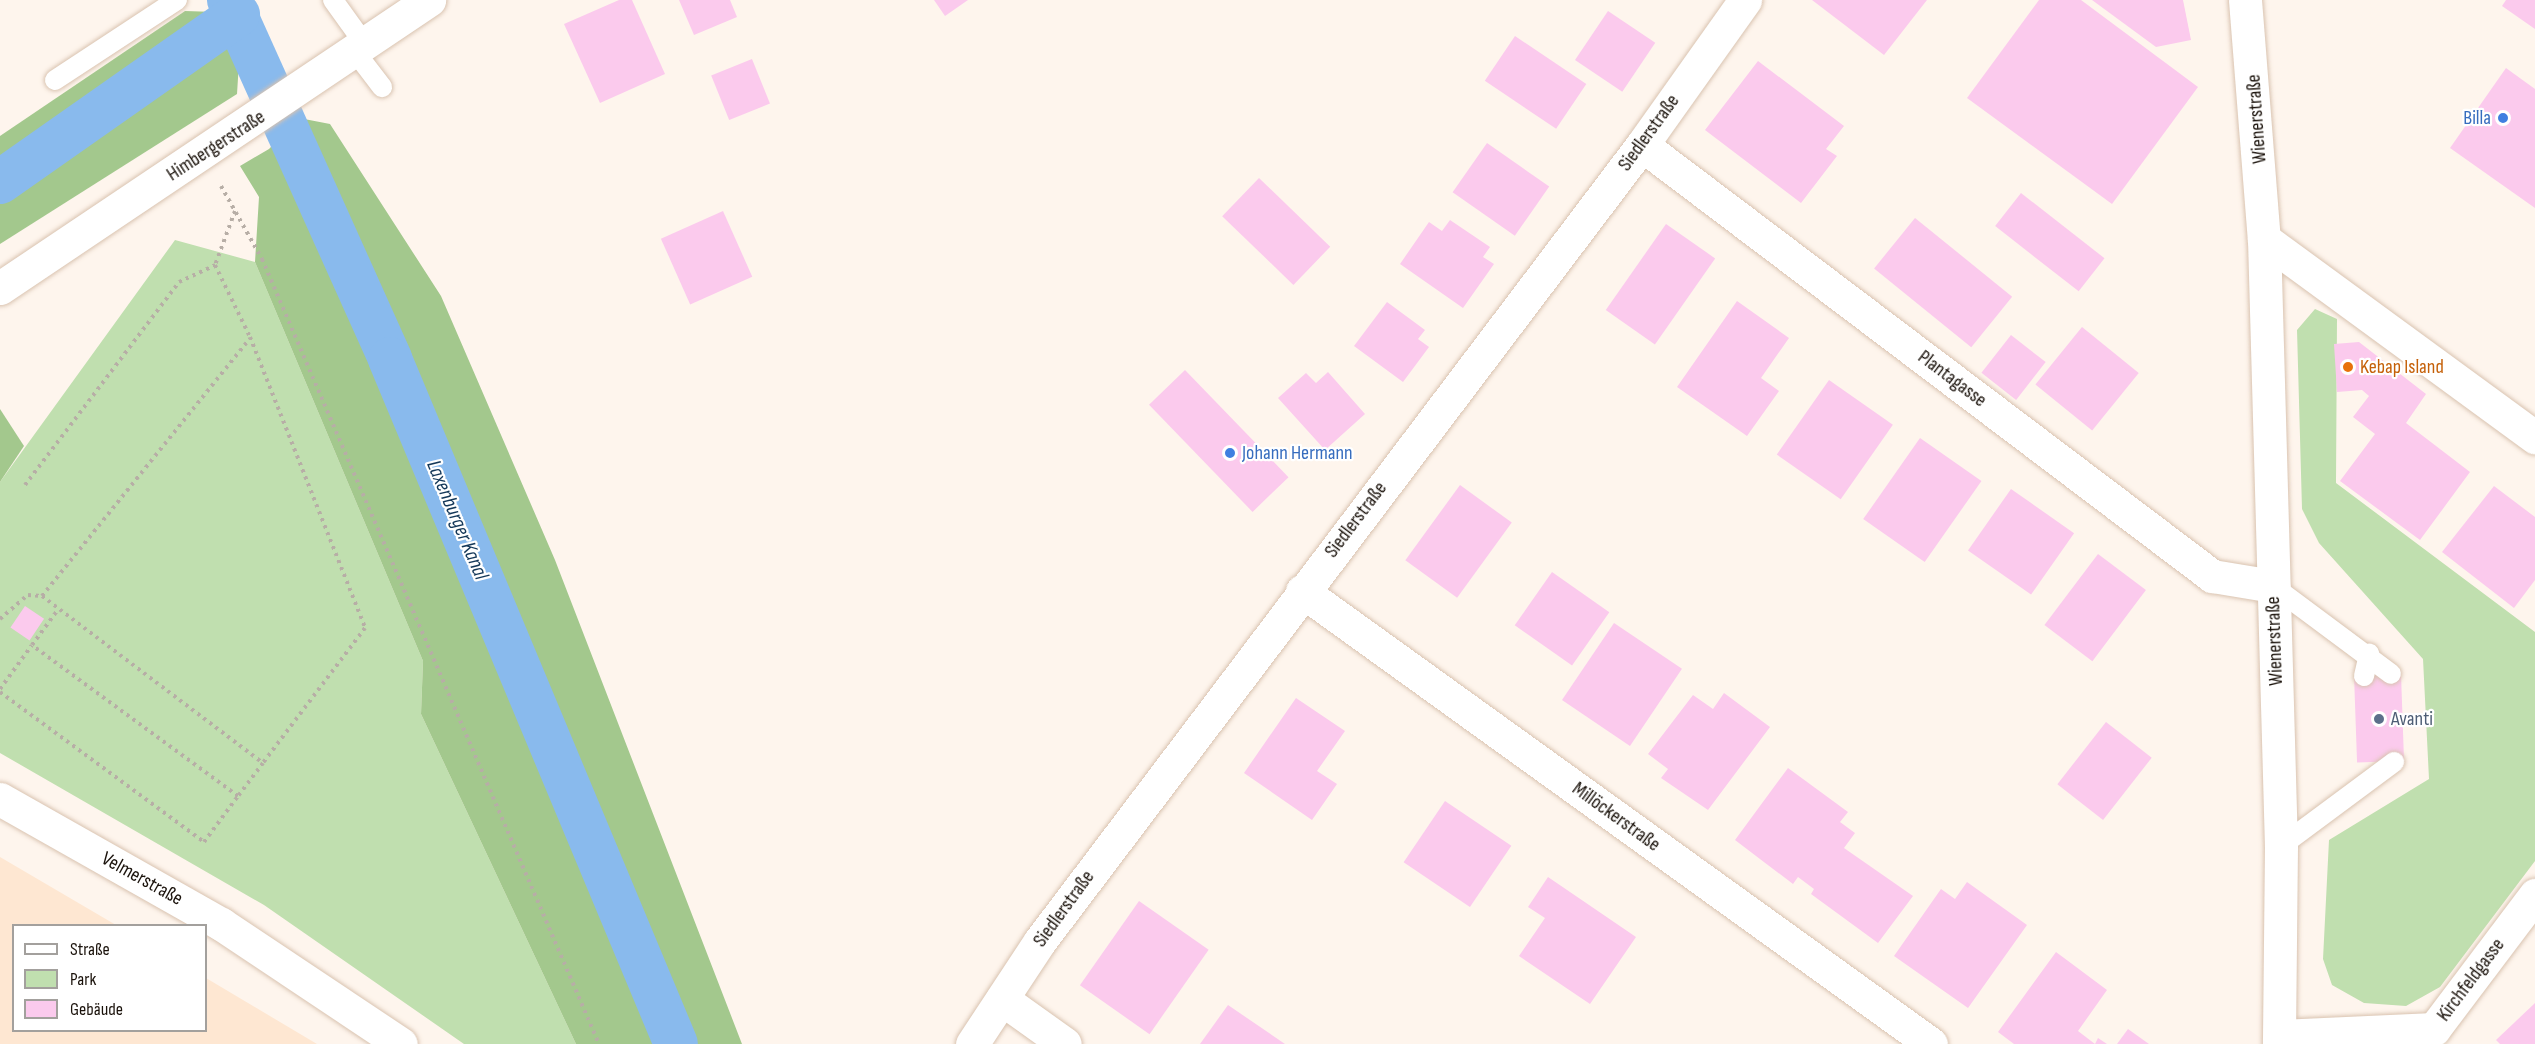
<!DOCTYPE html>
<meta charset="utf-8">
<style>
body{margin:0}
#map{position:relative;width:2535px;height:1044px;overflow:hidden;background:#fef5ed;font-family:"Sofia Sans Condensed",sans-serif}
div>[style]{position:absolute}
.built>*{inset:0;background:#fee7d2}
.green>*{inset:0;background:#c0dfaf}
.forest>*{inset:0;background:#a3c88d}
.canal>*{height:44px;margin:-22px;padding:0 22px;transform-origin:22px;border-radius:22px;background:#89baed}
.building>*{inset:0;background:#fbcaed;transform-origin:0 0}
.path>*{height:4px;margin-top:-2px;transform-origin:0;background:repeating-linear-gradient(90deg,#b7aea6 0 3px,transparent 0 7.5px)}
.roads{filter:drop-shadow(0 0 2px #d9c3b0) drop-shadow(0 0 2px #d9c3b0)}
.lane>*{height:20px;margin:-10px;padding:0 10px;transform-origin:10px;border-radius:10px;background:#fff}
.street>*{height:33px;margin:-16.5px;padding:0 16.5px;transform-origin:16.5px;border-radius:16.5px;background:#fff}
.secondary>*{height:33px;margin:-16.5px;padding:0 16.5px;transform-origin:16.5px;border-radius:16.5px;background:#fff}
.primary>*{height:33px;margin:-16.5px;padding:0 16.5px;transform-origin:16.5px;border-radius:16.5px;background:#fff}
.dots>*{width:16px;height:16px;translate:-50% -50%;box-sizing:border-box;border:3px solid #fff;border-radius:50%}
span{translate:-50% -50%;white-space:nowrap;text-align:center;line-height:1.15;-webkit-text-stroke:4.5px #fff;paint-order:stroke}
.shop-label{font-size:20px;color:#366cbe}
.right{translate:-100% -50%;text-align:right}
.left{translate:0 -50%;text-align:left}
.street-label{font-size:20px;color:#1a120b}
.food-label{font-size:20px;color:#c56008}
.service-label{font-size:20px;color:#4e5e75}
.water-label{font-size:21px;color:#133758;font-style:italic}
.legend{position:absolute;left:12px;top:924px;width:195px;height:108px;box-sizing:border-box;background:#fff;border:2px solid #a3a09d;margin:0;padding:8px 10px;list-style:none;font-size:18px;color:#1a120b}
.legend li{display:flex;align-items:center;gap:12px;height:30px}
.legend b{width:30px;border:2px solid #a3a09d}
</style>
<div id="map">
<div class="built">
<i style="clip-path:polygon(0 857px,116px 925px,14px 926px,14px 1030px,206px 1030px,206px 978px,317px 1044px,0 1044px)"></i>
</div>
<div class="green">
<i style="clip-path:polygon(175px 240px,255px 262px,423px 661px,421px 714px,576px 1044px,464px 1044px,264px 905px,0 753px,0 482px)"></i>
<i style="clip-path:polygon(2315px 309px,2337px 319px,2336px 483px,2535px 632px,2535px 861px,2440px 987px,2406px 1006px,2364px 1003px,2332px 985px,2323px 959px,2329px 840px,2429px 779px,2423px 659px,2319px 543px,2302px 509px,2297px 330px)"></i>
</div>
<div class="forest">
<i style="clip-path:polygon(185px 11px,216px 12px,240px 47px,237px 94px,0 244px,0 136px)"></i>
<i style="clip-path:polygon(299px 118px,330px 124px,441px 296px,555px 560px,742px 1044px,576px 1044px,421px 714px,423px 661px,255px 262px,259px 197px,240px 166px,269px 149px)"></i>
<i style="clip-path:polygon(0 409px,24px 446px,0 482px)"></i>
</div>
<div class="canal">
<i style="left:229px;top:0;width:393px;rotate:65.8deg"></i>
<i style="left:390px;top:359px;width:742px;rotate:67.34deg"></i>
<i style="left:0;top:182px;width:291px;rotate:-35.1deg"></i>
</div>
<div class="building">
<i style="clip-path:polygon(619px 0,632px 0,665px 74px,600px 103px,564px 24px)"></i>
<i style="clip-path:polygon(679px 0,730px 0,737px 17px,694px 35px)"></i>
<i style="clip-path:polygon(934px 0,968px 0,945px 16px)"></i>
<i style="clip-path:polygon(1812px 0,1927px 0,1884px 55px)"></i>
<i style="clip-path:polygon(2039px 0,2081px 0,2198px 87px,2112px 204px,1967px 98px)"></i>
<i style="clip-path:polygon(2092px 0,2183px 0,2191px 40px,2156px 47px)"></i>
<i style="clip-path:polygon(2506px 0,2535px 0,2535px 29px,2502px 6px)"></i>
<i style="left:1608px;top:11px;width:57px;height:59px;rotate:34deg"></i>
<i style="left:1515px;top:36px;width:86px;height:54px;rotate:34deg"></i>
<i style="left:752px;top:59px;width:48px;height:44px;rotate:68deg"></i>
<i style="clip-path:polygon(1758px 61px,1844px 126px,1826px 149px,1837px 156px,1801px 203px,1705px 130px)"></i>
<i style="clip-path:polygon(2506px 68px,2535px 89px,2535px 208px,2450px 148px)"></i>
<i style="left:1487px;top:143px;width:76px;height:60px;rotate:35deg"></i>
<i style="left:1259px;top:178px;width:99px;height:53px;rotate:44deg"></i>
<i style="left:2021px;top:193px;width:106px;height:42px;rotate:38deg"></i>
<i style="left:723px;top:211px;width:72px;height:68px;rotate:66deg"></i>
<i style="left:1915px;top:218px;width:125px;height:65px;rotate:39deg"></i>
<i style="clip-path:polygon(1450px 220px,1490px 247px,1483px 257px,1494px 264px,1463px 308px,1400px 264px,1429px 222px,1442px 231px)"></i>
<i style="left:1666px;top:224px;width:60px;height:105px;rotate:35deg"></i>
<i style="clip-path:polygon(1737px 301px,1789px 338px,1761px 378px,1779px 391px,1747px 436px,1677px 387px)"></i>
<i style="clip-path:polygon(1387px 302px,1425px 330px,1418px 339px,1429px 347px,1403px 382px,1354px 346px)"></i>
<i style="left:2082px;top:327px;width:73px;height:74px;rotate:39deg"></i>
<i style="left:2011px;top:335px;width:44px;height:48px;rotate:38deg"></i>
<i style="clip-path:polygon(2359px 342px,2426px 394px,2406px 423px,2470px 472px,2420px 540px,2340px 481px,2375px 434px,2353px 417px,2369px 396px,2362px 390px,2337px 392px,2334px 344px)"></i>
<i style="left:1185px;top:370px;width:149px;height:50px;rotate:46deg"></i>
<i style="clip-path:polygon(1328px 372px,1365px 414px,1325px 450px,1278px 398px,1306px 373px,1316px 383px)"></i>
<i style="left:1829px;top:380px;width:78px;height:91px;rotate:35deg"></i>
<i style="left:1920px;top:438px;width:75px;height:99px;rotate:35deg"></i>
<i style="left:1460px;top:485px;width:64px;height:93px;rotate:36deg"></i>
<i style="clip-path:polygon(2494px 486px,2535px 517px,2535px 580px,2514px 608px,2442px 552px)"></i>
<i style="left:2011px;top:489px;width:77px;height:75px;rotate:35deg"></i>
<i style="left:2098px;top:554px;width:60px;height:89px;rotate:37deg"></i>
<i style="left:1552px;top:572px;width:70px;height:65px;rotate:35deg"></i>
<i style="left:25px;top:606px;width:23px;height:26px;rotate:34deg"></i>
<i style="left:1614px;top:623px;width:82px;height:93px;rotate:34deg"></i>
<i style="left:2401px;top:674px;width:87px;height:47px;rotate:88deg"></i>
<i style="clip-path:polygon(1724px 693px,1770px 727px,1708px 810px,1661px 778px,1668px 769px,1648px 754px,1693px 695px,1713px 709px)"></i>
<i style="clip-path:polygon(1296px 698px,1345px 731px,1317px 771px,1337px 784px,1312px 820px,1244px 773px)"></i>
<i style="left:2106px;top:722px;width:58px;height:79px;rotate:38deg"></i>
<i style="clip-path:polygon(1788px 768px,1848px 812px,1840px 822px,1855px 833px,1844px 848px,1913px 896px,1878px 943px,1811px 894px,1814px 889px,1798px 877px,1793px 884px,1735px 840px)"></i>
<i style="left:1445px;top:801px;width:80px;height:74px;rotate:34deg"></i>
<i style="clip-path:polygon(1548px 877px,1636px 937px,1590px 1004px,1519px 956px,1545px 918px,1528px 907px)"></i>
<i style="clip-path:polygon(1967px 882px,2027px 925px,1968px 1008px,1894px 956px,1941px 889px,1955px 899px)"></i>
<i style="left:1139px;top:901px;width:85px;height:103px;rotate:35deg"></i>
<i style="clip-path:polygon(2056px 952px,2107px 990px,2078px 1031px,2095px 1044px,2098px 1038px,2107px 1044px,2014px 1044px,1998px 1032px)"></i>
<i style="clip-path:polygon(2535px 1003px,2535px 1044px,2500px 1044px,2496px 1040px)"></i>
<i style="clip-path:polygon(1228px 1005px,1285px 1044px,1200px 1044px)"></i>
<i style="clip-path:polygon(2128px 1029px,2149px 1044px,2117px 1044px)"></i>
</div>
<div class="path">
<i style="left:221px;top:186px;width:84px;rotate:60.7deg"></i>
<i style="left:262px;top:259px;width:854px;rotate:66.77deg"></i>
<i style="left:235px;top:211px;width:58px;rotate:110.3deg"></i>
<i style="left:215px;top:265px;width:80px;rotate:64.1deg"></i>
<i style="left:250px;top:337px;width:313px;rotate:68.4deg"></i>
<i style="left:365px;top:628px;width:169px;rotate:127.1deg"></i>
<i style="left:25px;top:485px;width:255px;rotate:-52.8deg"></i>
<i style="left:179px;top:282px;width:40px;rotate:-25deg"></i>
<i style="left:42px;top:596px;width:277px;rotate:37.1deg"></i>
<i style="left:263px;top:763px;width:41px;rotate:127.1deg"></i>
<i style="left:238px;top:796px;width:255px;rotate:-143.8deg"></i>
<i style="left:32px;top:645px;width:42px;rotate:-53.7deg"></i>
<i style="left:0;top:619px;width:37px;rotate:-41deg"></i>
<i style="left:28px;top:595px;width:14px;rotate:4deg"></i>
<i style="left:42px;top:596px;width:331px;rotate:-51.1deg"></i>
<i style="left:0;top:689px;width:54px;rotate:-54deg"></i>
<i style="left:0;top:692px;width:253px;rotate:36.3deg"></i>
<i style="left:204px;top:842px;width:57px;rotate:-53.5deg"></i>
</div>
<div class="roads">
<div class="lane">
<i style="left:333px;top:0;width:57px;rotate:54.3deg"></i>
<i style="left:356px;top:53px;width:43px;rotate:52.6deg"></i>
<i style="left:55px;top:80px;width:146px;rotate:-33.3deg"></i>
<i style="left:2273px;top:586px;width:147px;rotate:36.7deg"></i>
<i style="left:2364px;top:676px;width:23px;rotate:-77deg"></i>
<i style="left:2281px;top:846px;width:141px;rotate:-36.6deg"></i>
</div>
<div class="street">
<i style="left:1642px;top:145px;width:715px;rotate:37.09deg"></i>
<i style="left:2212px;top:576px;width:62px;rotate:9.3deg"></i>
<i style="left:2264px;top:239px;width:336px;rotate:36.2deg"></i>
<i style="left:0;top:288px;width:517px;rotate:-33.87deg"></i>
<i style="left:1302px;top:591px;width:775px;rotate:35.76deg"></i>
<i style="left:1002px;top:999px;width:77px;rotate:35.5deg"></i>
<i style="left:2434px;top:1029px;width:168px;rotate:-53deg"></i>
<i style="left:2280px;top:1036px;width:154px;rotate:-2.6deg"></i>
<i style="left:972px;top:1044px;width:123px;rotate:-56.6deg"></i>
<i style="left:1040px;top:941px;width:998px;rotate:-52.9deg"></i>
<i style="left:1642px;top:145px;width:178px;rotate:-54.6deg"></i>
</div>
<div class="secondary">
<i style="left:0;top:799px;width:254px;rotate:29.5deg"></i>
<i style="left:221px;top:924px;width:216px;rotate:33.7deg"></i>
</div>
<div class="primary">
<i style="left:2245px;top:0;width:240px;rotate:85.5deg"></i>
<i style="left:2264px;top:239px;width:607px;rotate:88.4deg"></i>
<i style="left:2281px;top:846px;width:198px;rotate:90.6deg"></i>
</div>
</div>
<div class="dots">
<i style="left:2503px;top:118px;background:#3f7fe0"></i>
<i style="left:2348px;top:367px;background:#e8710a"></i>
<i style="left:1230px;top:453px;background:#3f7fe0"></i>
<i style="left:2379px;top:719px;background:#5c6f8a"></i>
</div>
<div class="shop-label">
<span class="right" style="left:2491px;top:118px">Billa</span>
<span class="left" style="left:1242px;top:453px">Johann Hermann</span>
</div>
<div class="street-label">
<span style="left:2257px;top:119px;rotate:-94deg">Wienerstraße</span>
<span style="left:1649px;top:133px;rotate:-54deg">Siedlerstraße</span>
<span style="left:216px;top:146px;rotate:-33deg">Himbergerstraße</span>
<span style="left:1952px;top:379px;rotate:37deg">Plantagasse</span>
<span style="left:1356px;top:520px;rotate:-53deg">Siedlerstraße</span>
<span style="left:2275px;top:641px;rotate:-92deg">Wienerstraße</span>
<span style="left:1616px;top:817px;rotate:36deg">Millöckerstraße</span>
<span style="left:142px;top:879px;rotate:29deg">Velmerstraße</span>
<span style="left:1064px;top:909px;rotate:-54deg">Siedlerstraße</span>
<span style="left:2471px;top:980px;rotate:-53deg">Kirchfeldgasse</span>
</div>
<div class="food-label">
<span class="left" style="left:2360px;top:367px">Kebap Island</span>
</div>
<div class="service-label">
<span class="left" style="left:2391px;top:719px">Avanti</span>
</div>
<div class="water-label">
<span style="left:457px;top:520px;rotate:67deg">Laxenburger Kanal</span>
</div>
<ul class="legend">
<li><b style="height:8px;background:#fff"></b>Straße</li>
<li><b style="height:16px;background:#c0dfaf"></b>Park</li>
<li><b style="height:16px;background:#fbcaed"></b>Gebäude</li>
</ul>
</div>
